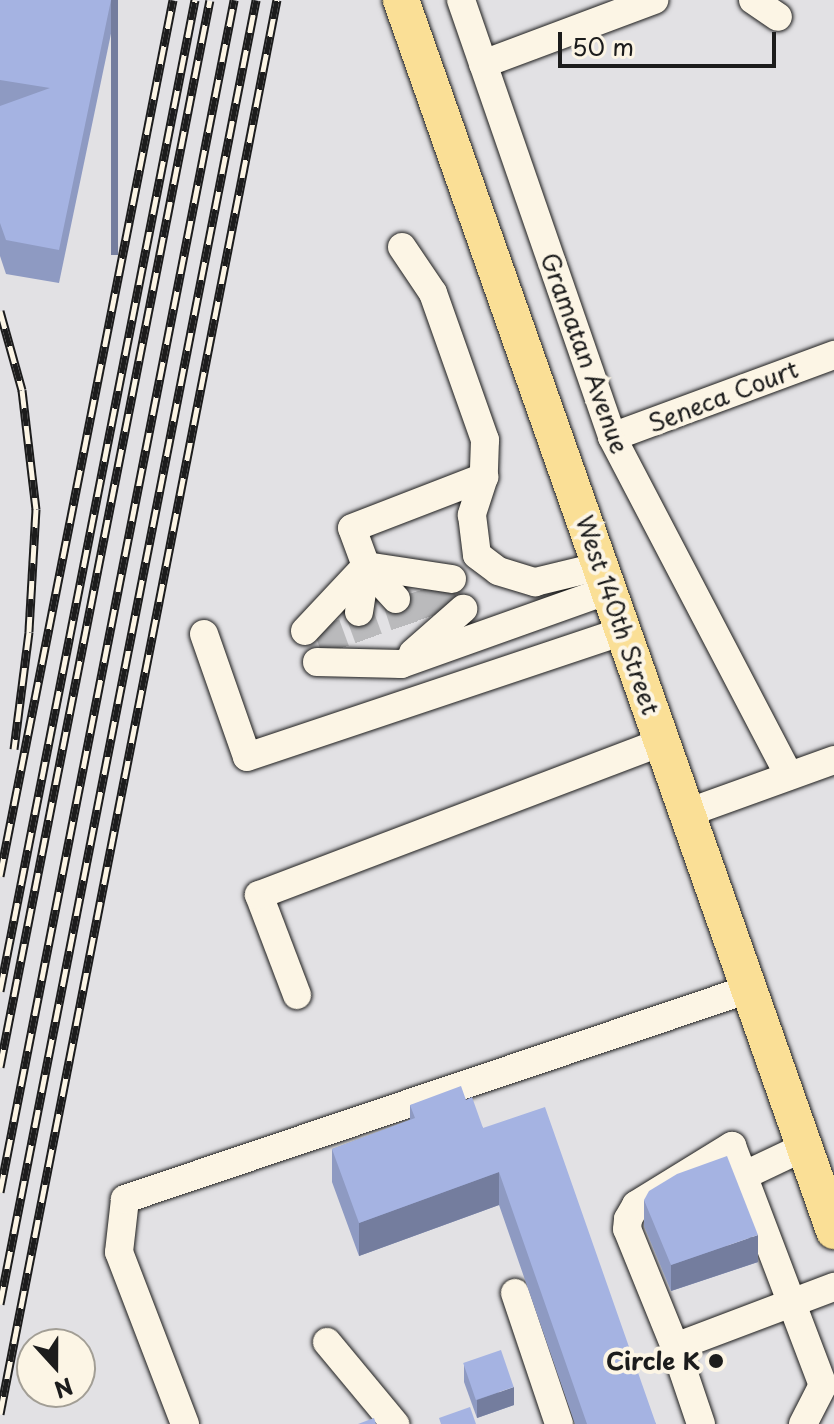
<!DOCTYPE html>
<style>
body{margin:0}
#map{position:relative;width:834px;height:1424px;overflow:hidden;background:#e2e1e4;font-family:"Playpen Sans",sans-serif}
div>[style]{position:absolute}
.minor-tunnel>*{height:28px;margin-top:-14px;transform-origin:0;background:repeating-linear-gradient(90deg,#bababc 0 28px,transparent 0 42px)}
.roads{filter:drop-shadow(0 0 2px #1c1c1c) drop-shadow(0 0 2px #1c1c1c)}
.minor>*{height:28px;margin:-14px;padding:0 14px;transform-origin:14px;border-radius:14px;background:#fcf5e5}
.major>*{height:36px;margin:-18px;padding:0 18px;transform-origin:18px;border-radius:18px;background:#fadf96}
.rail>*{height:9px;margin-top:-4.5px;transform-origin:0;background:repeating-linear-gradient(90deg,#fcf5e5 0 18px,#1c1c1c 0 36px);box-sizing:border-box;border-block:2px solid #1c1c1c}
.wall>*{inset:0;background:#8e9ac2}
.shaded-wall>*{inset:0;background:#747d9e;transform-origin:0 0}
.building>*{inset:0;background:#a5b3e2;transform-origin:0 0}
.dots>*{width:22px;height:22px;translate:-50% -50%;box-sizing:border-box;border:4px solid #fcf5e5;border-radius:50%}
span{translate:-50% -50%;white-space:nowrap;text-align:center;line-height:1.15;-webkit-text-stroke:8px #fcf5e5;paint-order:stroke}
.street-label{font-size:24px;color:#1c1c1c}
.poi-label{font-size:24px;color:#1c1c1c;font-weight:700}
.right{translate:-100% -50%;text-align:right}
.north{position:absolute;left:16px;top:1328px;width:80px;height:80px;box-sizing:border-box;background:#fcf5e5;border:2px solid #a29e95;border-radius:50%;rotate:159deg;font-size:22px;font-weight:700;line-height:32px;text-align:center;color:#1c1c1c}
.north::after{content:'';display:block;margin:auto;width:28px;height:36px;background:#1c1c1c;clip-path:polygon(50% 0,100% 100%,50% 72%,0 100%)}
.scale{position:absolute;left:558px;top:32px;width:218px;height:36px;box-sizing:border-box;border:4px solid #1c1c1c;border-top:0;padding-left:10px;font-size:24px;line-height:28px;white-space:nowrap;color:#1c1c1c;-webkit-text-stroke:6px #fcf5e5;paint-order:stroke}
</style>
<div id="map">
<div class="minor-tunnel">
<i style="left:436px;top:583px;width:33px;rotate:69deg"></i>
<i style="left:418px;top:591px;width:32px;rotate:72deg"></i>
<i style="left:396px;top:599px;width:32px;rotate:72deg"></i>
<i style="left:359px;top:612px;width:32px;rotate:70deg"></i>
<i style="left:326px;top:624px;width:32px;rotate:70deg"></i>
</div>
<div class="roads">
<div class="minor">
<i style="left:461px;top:0;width:462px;rotate:70.9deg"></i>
<i style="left:612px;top:437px;width:382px;rotate:62.4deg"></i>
<i style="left:753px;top:0;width:30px;rotate:34deg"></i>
<i style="left:483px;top:64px;width:183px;rotate:-20.5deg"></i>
<i style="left:402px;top:247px;width:55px;rotate:56deg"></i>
<i style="left:433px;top:293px;width:156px;rotate:70.5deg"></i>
<i style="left:485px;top:440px;width:37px;rotate:92deg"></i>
<i style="left:484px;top:477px;width:40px;rotate:108deg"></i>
<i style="left:472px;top:515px;width:40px;rotate:82.9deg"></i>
<i style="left:477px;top:555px;width:26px;rotate:37deg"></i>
<i style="left:498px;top:571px;width:39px;rotate:17deg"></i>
<i style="left:535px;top:582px;width:68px;rotate:-13.6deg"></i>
<i style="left:612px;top:437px;width:237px;rotate:-20.3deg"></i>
<i style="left:366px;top:566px;width:87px;rotate:8.6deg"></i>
<i style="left:396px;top:599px;width:45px;rotate:-132.3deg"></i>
<i style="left:366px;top:566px;width:40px;rotate:-110.2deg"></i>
<i style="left:352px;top:528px;width:142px;rotate:-21.1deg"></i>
<i style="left:359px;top:612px;width:47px;rotate:-81.3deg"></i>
<i style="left:305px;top:631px;width:89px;rotate:-46.8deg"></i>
<i style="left:204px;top:634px;width:130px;rotate:70.7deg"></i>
<i style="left:247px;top:757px;width:397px;rotate:-18.5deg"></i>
<i style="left:413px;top:653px;width:67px;rotate:-41.3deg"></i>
<i style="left:317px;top:662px;width:84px;rotate:1.4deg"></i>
<i style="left:401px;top:664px;width:221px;rotate:-19.6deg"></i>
<i style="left:687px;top:813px;width:156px;rotate:-19.8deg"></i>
<i style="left:297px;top:995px;width:107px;rotate:-110.8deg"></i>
<i style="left:259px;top:895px;width:431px;rotate:-20.8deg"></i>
<i style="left:743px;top:1176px;width:68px;rotate:-25.4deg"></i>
<i style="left:515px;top:1293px;width:138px;rotate:71.4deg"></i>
<i style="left:327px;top:1342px;width:107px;rotate:50.3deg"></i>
<i style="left:675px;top:1347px;width:127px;rotate:-112.1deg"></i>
<i style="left:627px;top:1229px;width:10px;rotate:-84deg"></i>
<i style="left:628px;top:1219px;width:16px;rotate:-60deg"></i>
<i style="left:636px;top:1205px;width:113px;rotate:-31.6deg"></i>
<i style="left:732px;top:1146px;width:256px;rotate:69.2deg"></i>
<i style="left:823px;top:1385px;width:44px;rotate:117.1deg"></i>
<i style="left:185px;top:1424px;width:184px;rotate:-111deg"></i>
<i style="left:119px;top:1252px;width:53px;rotate:-83.5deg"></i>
<i style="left:125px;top:1199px;width:658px;rotate:-18.6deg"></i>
<i style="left:701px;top:1424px;width:81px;rotate:-108.7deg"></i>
<i style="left:675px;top:1347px;width:170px;rotate:-20.7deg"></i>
</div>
<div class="major">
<i style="left:401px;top:0;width:1305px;rotate:70.62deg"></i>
</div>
</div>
<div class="rail">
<i style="left:0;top:311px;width:82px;rotate:74.4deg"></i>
<i style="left:22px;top:390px;width:120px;rotate:83.3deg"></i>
<i style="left:36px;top:509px;width:123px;rotate:93.3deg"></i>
<i style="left:29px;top:632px;width:118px;rotate:97.3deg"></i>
<i style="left:0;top:876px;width:893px;rotate:-78.83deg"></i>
<i style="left:0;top:991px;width:1010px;rotate:-78.87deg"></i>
<i style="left:0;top:1067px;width:1087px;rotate:-78.87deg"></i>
<i style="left:0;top:1192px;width:1215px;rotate:-78.89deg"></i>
<i style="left:0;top:1304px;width:1329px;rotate:-78.89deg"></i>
<i style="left:0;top:1414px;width:1441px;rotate:-78.92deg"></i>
</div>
<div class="wall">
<i style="clip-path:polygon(0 0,118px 0,59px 283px,6px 274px,0 256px)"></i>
<i style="clip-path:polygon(466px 1100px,483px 1128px,656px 1424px,575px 1424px,499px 1205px,359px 1256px,332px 1182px,332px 1149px,410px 1120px,410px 1105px)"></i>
<i style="clip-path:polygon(644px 1200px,758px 1262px,671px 1291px,644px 1226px)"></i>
<i style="clip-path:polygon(464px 1364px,514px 1405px,477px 1418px,464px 1382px)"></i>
</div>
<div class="shaded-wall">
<i style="left:111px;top:0;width:7px;height:255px"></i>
<i style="clip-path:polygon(499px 1172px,499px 1205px,359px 1256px,359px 1223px)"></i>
<i style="clip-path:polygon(758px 1235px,758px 1262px,671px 1291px,671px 1265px)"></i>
<i style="clip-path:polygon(514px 1387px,514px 1405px,477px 1418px,477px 1400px)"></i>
</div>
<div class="building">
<i style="clip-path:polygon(0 0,111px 0,59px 250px,6px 240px,0 223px,0 106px,50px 88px,0 80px)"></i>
<i style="clip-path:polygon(461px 1086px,466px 1100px,472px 1097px,483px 1128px,545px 1107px,656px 1424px,587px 1424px,499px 1172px,359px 1223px,332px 1149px,415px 1118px,410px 1105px)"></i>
<i style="clip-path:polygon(727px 1156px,758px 1235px,671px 1265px,644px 1200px,649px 1191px,677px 1174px)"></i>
<i style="left:501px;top:1350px;width:39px;height:40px;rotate:71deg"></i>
<i style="clip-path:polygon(470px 1407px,476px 1424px,441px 1424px,439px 1418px)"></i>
<i style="clip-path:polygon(374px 1418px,376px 1424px,358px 1424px)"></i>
</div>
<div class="dots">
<i style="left:716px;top:1361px;background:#1c1c1c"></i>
</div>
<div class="street-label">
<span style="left:585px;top:353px;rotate:70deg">Gramatan Avenue</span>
<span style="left:723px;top:396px;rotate:-21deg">Seneca Court</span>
<span style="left:618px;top:615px;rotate:71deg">West 140th Street</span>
</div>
<div class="poi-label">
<span class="right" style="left:700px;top:1361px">Circle K</span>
</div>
<div class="north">N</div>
<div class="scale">50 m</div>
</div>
